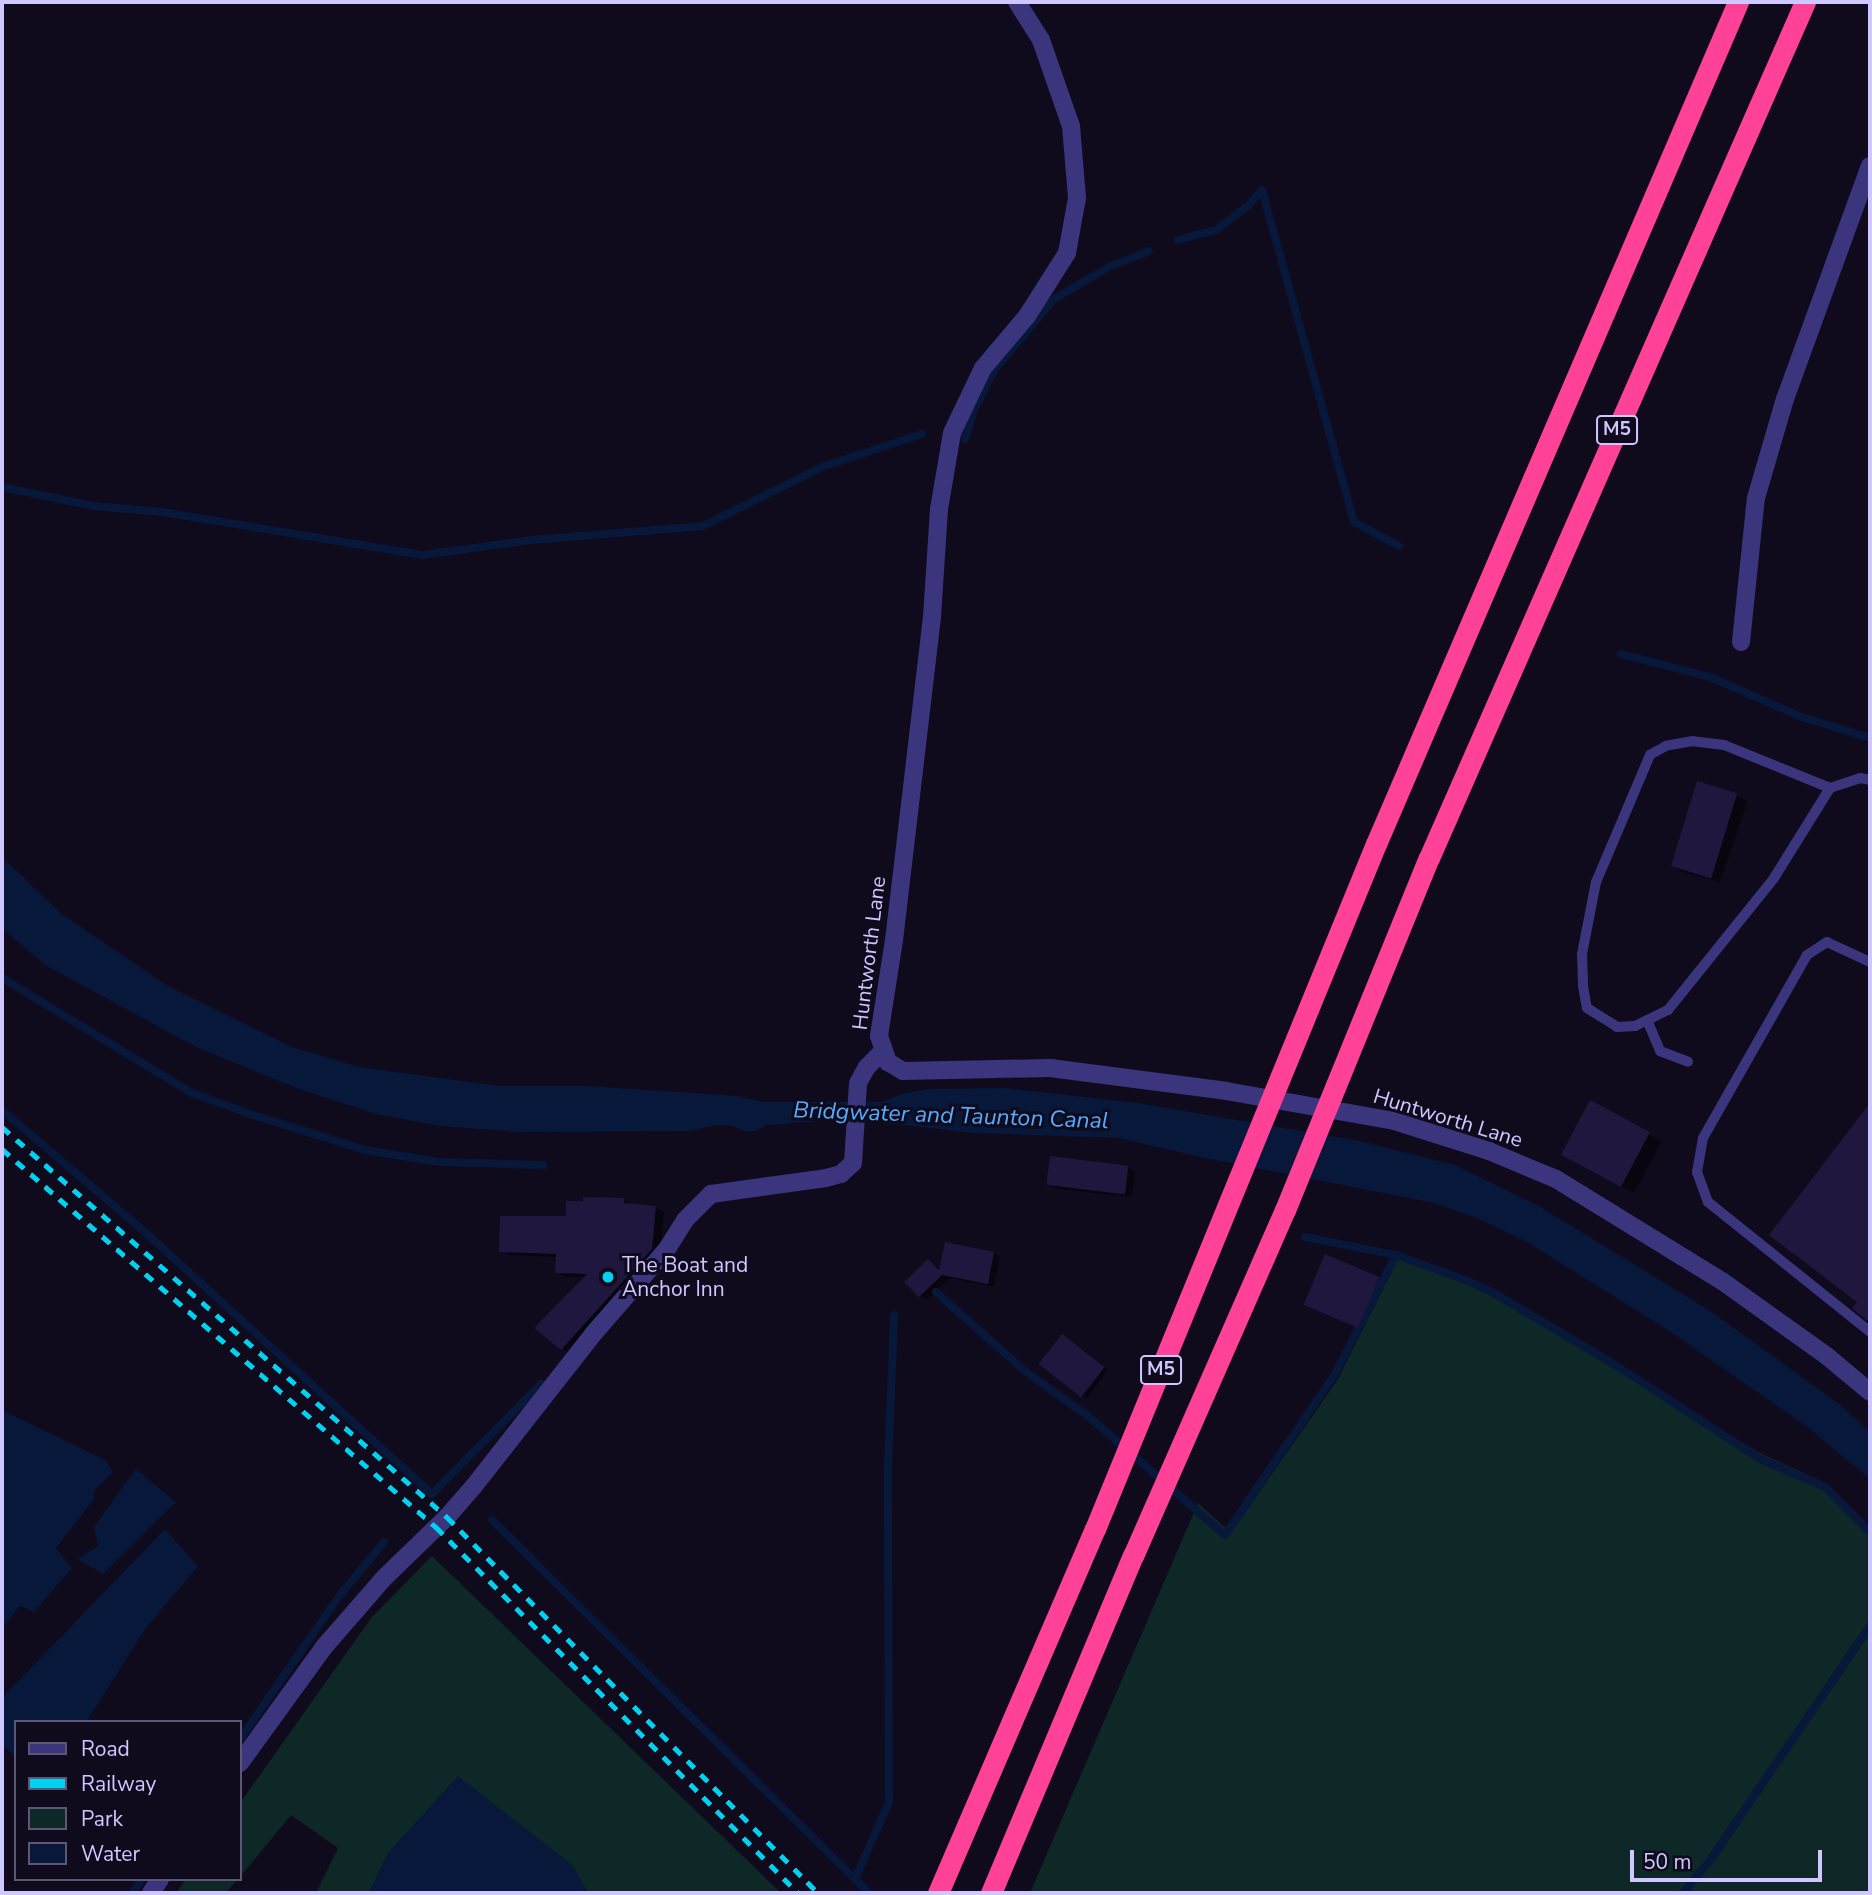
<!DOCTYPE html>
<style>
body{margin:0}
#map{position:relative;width:1872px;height:1895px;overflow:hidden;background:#0f0b1d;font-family:"Nunito Sans",sans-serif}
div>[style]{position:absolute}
.green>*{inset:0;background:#0e2727}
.water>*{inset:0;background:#07183a}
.shadow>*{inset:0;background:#0007;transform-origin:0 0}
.stream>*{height:8px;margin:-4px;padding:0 4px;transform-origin:4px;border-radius:4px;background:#07183a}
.building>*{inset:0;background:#20173e;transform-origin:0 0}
.lane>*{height:10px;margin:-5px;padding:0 5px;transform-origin:5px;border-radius:5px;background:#3a357d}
.street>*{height:18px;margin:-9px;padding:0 9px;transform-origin:9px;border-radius:9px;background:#3a357d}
.highway>*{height:21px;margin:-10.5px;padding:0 10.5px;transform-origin:10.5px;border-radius:10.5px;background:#ff4297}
.rail>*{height:5px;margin-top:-2.5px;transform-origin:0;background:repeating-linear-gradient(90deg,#00d2f2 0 10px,transparent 0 19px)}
.dots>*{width:19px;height:19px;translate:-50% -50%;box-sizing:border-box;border:4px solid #0f0b1d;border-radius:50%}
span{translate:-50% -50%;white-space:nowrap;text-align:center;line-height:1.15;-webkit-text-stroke:6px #0f0b1d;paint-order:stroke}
.shield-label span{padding:2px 5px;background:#0f0b1d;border:2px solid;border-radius:5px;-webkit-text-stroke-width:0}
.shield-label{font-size:19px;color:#cfc7ff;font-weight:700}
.street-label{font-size:21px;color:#cfc7ff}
.poi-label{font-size:21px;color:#cfc7ff}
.left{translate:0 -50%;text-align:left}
.water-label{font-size:23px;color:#55abff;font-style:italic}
.frame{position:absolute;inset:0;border:4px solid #cfc7ff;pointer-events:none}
.legend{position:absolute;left:14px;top:1720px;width:228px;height:161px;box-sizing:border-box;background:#0f0b1d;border:2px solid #5c5677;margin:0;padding:9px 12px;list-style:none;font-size:21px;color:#cfc7ff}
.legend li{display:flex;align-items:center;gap:14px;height:35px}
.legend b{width:35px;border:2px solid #5c5677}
.scale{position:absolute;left:1630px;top:1850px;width:192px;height:32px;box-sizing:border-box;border:4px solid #cfc7ff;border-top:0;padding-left:9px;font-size:21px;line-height:24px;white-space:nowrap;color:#cfc7ff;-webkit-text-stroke:5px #0f0b1d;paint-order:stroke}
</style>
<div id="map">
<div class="green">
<i style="clip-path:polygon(1401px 1253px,1469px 1278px,1520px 1304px,1613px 1359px,1654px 1390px,1760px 1453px,1825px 1483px,1870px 1529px,1870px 1893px,1030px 1893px,1198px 1503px,1223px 1526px,1233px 1530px,1338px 1379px)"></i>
<i style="clip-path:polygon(432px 1556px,781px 1893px,588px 1893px,572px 1865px,389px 1852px,369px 1893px,316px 1893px,338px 1848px,291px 1815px,240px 1877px,240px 1803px,372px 1617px)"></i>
<i style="clip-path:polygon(186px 1879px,238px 1879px,226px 1893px,176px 1893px)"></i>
</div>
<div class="water">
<i style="clip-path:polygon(2px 857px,63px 915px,168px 986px,292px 1047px,359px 1067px,500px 1086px,588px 1086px,738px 1096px,763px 1102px,882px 1102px,901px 1094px,929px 1089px,1005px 1088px,1138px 1103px,1360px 1141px,1455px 1165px,1539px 1206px,1712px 1312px,1843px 1407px,1870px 1432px,1870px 1479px,1806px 1426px,1668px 1330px,1527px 1242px,1479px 1219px,1434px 1203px,1200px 1157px,1119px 1138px,975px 1133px,847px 1119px,766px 1125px,756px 1131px,747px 1132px,733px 1126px,716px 1125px,690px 1131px,519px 1132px,440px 1126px,376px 1114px,299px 1089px,196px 1047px,45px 965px,2px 928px)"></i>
<i style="clip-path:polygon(2px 1410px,105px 1460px,113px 1472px,94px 1491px,94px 1499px,56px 1548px,72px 1568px,34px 1612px,20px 1606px,2px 1628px)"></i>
<i style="clip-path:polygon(136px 1469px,176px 1502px,103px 1574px,77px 1559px,98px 1546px,94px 1527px)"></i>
<i style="clip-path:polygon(165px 1529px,198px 1566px,146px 1628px,86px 1722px,16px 1722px,16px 1756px,2px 1746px,2px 1698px)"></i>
<i style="clip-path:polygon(458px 1776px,572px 1865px,588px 1893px,369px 1893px,389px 1852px)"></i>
</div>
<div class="shadow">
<i style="clip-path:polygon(1736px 795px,1748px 801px,1720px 882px,1684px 872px,1672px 865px)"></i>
<i style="clip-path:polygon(1591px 1102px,1662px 1141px,1634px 1193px,1576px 1161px)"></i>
<i style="clip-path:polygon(1870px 1106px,1870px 1321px,1855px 1308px,1859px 1302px,1771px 1235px)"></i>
<i style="clip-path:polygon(1127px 1167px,1135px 1172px,1132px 1197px,1057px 1189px,1049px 1184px)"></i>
<i style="clip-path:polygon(623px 1200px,633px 1206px,656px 1207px,664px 1212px,660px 1253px,570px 1353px,562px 1349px,586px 1277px,565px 1277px,557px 1272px,557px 1257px,509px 1255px,501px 1251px,568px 1218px)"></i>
<i style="clip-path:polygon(994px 1253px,1000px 1257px,994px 1287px,950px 1278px,927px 1300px,920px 1296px,929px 1261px,941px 1270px)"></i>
<i style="clip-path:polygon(1378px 1279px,1381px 1281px,1360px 1327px,1309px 1305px)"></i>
<i style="left:1066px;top:1338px;width:53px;height:36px;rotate:37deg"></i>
</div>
<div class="stream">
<i style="left:1178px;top:240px;width:39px;rotate:-15deg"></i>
<i style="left:1216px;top:230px;width:40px;rotate:-37deg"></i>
<i style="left:1248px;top:206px;width:21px;rotate:-49deg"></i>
<i style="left:1262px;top:190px;width:345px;rotate:74.5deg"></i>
<i style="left:1354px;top:522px;width:51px;rotate:28.1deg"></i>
<i style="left:965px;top:439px;width:30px;rotate:-73deg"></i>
<i style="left:974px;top:410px;width:46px;rotate:-62.9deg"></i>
<i style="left:995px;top:369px;width:92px;rotate:-49.9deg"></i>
<i style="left:1054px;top:299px;width:64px;rotate:-30.2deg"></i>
<i style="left:1109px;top:267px;width:43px;rotate:-21.8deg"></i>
<i style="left:2px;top:487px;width:94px;rotate:11.7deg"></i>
<i style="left:94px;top:506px;width:68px;rotate:5deg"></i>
<i style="left:162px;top:512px;width:265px;rotate:9.4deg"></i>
<i style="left:423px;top:555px;width:110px;rotate:-7.8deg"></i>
<i style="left:532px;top:540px;width:172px;rotate:-4.7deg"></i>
<i style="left:703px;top:526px;width:133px;rotate:-26.4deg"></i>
<i style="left:822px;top:467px;width:105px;rotate:-18.3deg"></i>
<i style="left:1621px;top:654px;width:95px;rotate:14.6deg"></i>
<i style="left:1713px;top:678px;width:94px;rotate:23.8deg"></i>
<i style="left:1799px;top:716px;width:74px;rotate:17.2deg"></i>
<i style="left:2px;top:978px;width:222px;rotate:31.2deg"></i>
<i style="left:192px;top:1093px;width:62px;rotate:19.9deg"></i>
<i style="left:250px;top:1114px;width:121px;rotate:17.4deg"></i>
<i style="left:365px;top:1150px;width:75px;rotate:9.2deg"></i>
<i style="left:439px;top:1162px;width:104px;rotate:1.7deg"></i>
<i style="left:2px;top:1110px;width:189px;rotate:40.5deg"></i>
<i style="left:146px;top:1233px;width:387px;rotate:42.4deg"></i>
<i style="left:432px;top:1494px;width:155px;rotate:-45.3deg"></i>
<i style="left:1305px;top:1237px;width:93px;rotate:11.2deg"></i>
<i style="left:1396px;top:1255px;width:74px;rotate:19.7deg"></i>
<i style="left:1466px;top:1280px;width:31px;rotate:25deg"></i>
<i style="left:1494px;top:1293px;width:143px;rotate:30.7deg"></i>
<i style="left:1617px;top:1366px;width:173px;rotate:33deg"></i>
<i style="left:1762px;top:1460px;width:69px;rotate:23.2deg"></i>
<i style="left:1825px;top:1487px;width:64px;rotate:45deg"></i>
<i style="left:936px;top:1292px;width:120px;rotate:41.6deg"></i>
<i style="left:1026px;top:1372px;width:76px;rotate:35.4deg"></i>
<i style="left:1088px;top:1416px;width:181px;rotate:41deg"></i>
<i style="left:1225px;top:1535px;width:195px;rotate:-55.7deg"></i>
<i style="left:1335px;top:1374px;width:134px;rotate:-62.9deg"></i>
<i style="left:492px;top:1520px;width:530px;rotate:44.69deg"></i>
<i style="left:240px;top:1739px;width:175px;rotate:-55.2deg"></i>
<i style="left:340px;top:1595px;width:69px;rotate:-50.3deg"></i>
<i style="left:855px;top:1879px;width:84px;rotate:-66.2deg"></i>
<i style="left:889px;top:1802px;width:336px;rotate:-90.2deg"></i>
<i style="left:888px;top:1466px;width:151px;rotate:-87.7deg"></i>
<i style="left:132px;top:1893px;width:17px;rotate:-54deg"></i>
<i style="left:1683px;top:1893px;width:44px;rotate:-50.5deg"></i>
<i style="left:1711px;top:1859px;width:282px;rotate:-55.7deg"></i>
</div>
<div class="building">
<i style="left:1697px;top:781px;width:42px;height:89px;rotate:17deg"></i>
<i style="left:1590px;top:1100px;width:68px;height:62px;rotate:28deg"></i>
<i style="clip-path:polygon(1870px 1103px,1870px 1323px,1852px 1308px,1857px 1302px,1769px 1235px)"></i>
<i style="left:1050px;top:1156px;width:79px;height:29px;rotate:7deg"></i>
<i style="clip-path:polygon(583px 1197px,624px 1198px,624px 1203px,656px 1206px,652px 1249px,561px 1350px,534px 1328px,587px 1274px,555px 1273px,556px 1254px,499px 1252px,500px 1216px,566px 1216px,566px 1201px,583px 1201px)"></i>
<i style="clip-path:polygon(945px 1242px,994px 1252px,988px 1284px,942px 1275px,919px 1297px,904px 1282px,928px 1259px,939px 1270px)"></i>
<i style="left:1325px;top:1254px;width:59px;height:55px;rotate:23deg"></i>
<i style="left:1062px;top:1334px;width:54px;height:38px;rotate:38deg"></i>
</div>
<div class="lane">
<i style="left:1830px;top:788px;width:114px;rotate:-157.9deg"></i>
<i style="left:1724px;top:745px;width:31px;rotate:-173deg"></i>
<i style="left:1693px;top:741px;width:27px;rotate:170deg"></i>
<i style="left:1666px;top:746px;width:18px;rotate:151deg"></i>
<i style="left:1650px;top:755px;width:138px;rotate:113deg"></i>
<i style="left:1596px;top:882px;width:73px;rotate:101deg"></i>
<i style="left:1582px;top:954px;width:32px;rotate:88deg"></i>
<i style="left:1583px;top:986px;width:22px;rotate:80deg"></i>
<i style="left:1587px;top:1008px;width:36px;rotate:32deg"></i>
<i style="left:1617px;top:1027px;width:18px;rotate:-3deg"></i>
<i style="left:1635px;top:1026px;width:37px;rotate:-26deg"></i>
<i style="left:1668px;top:1010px;width:169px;rotate:-51.2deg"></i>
<i style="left:1774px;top:878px;width:106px;rotate:-58.1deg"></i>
<i style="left:1830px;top:788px;width:32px;rotate:-18deg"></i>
<i style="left:1860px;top:778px;width:10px;rotate:11deg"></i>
<i style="left:1870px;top:962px;width:47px;rotate:-155.1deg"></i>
<i style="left:1827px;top:942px;width:24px;rotate:147deg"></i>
<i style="left:1807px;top:955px;width:210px;rotate:119.6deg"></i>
<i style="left:1703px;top:1138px;width:35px;rotate:100deg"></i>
<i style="left:1697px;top:1172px;width:32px;rotate:70deg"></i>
<i style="left:1708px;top:1202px;width:208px;rotate:38.7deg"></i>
<i style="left:1647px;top:1020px;width:34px;rotate:67deg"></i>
<i style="left:1660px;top:1051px;width:30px;rotate:21deg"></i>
</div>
<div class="street">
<i style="left:1017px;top:2px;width:45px;rotate:57.7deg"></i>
<i style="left:1041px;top:40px;width:91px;rotate:70.8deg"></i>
<i style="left:1071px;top:126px;width:72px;rotate:85.2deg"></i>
<i style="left:1077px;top:198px;width:56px;rotate:100.3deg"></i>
<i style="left:1067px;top:253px;width:75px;rotate:122.4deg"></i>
<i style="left:1027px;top:316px;width:68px;rotate:130.2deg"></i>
<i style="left:983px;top:368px;width:72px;rotate:115.5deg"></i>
<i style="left:952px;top:433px;width:77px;rotate:99.7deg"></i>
<i style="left:939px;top:509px;width:108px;rotate:93.7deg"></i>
<i style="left:932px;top:617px;width:325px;rotate:96.7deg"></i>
<i style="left:894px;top:940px;width:97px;rotate:98.9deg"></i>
<i style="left:879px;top:1036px;width:28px;rotate:71deg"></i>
<i style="left:888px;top:1062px;width:17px;rotate:31deg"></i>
<i style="left:903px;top:1071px;width:147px;rotate:-1.2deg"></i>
<i style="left:1050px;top:1068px;width:177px;rotate:7.4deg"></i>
<i style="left:1226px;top:1091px;width:171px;rotate:10.1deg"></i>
<i style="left:1394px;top:1121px;width:100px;rotate:17.5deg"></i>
<i style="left:1489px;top:1151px;width:73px;rotate:22.7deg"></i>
<i style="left:1556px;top:1179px;width:195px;rotate:31.6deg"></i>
<i style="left:1722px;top:1281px;width:130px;rotate:35.6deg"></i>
<i style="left:1828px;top:1357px;width:55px;rotate:39.8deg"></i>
<i style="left:1741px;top:642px;width:145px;rotate:-84.1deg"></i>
<i style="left:1756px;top:498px;width:103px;rotate:-73.7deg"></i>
<i style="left:1785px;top:399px;width:248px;rotate:-70deg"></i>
<i style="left:240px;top:1763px;width:143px;rotate:-54.1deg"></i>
<i style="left:324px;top:1647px;width:91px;rotate:-49deg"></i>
<i style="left:384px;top:1578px;width:88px;rotate:-44.1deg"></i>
<i style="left:447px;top:1517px;width:41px;rotate:-48.9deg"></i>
<i style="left:474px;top:1486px;width:194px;rotate:-51.9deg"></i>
<i style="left:594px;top:1333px;width:111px;rotate:-49deg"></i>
<i style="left:667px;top:1249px;width:34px;rotate:-58deg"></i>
<i style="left:685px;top:1220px;width:37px;rotate:-45deg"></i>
<i style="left:711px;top:1194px;width:116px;rotate:-7.9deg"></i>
<i style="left:826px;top:1178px;width:16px;rotate:-15deg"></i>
<i style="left:841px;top:1174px;width:16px;rotate:-43deg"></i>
<i style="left:853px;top:1163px;width:80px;rotate:-86.4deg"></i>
<i style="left:858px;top:1083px;width:18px;rotate:-61deg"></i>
<i style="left:867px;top:1067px;width:21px;rotate:-45deg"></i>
<i style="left:151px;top:1893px;width:17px;rotate:-57deg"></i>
</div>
<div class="highway">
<i style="left:938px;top:1893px;width:396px;rotate:-66.7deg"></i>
<i style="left:1095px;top:1529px;width:740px;rotate:-67.7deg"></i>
<i style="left:1376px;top:844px;width:917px;rotate:-66.74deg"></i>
<i style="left:991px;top:1893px;width:366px;rotate:-67.2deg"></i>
<i style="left:1133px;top:1556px;width:378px;rotate:-66.3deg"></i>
<i style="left:1285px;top:1210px;width:380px;rotate:-67.8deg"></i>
<i style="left:1429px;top:858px;width:935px;rotate:-66.29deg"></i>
</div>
<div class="rail">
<i style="left:2px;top:1127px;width:592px;rotate:41.23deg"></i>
<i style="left:447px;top:1517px;width:528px;rotate:45.38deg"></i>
<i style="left:2px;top:1149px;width:576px;rotate:41.05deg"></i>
<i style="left:436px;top:1527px;width:515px;rotate:45.31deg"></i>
</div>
<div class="dots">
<i style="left:608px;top:1277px;background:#00d2f2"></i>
</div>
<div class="shield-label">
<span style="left:1617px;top:430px">M5</span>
<span style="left:1161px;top:1370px">M5</span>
</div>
<div class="street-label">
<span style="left:869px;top:953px;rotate:-83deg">Huntworth Lane</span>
<span style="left:1448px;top:1118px;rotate:17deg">Huntworth Lane</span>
</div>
<div class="poi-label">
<span class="left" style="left:622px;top:1277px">The Boat and<br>Anchor Inn</span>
</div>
<div class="water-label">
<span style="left:951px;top:1116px;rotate:2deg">Bridgwater and Taunton Canal</span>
</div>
<div class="frame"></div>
<ul class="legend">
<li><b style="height:9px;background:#3a357d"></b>Road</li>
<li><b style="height:9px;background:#00d2f2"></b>Railway</li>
<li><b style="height:19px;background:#0e2727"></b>Park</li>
<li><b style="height:19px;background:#07183a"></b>Water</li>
</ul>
<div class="scale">50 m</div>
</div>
